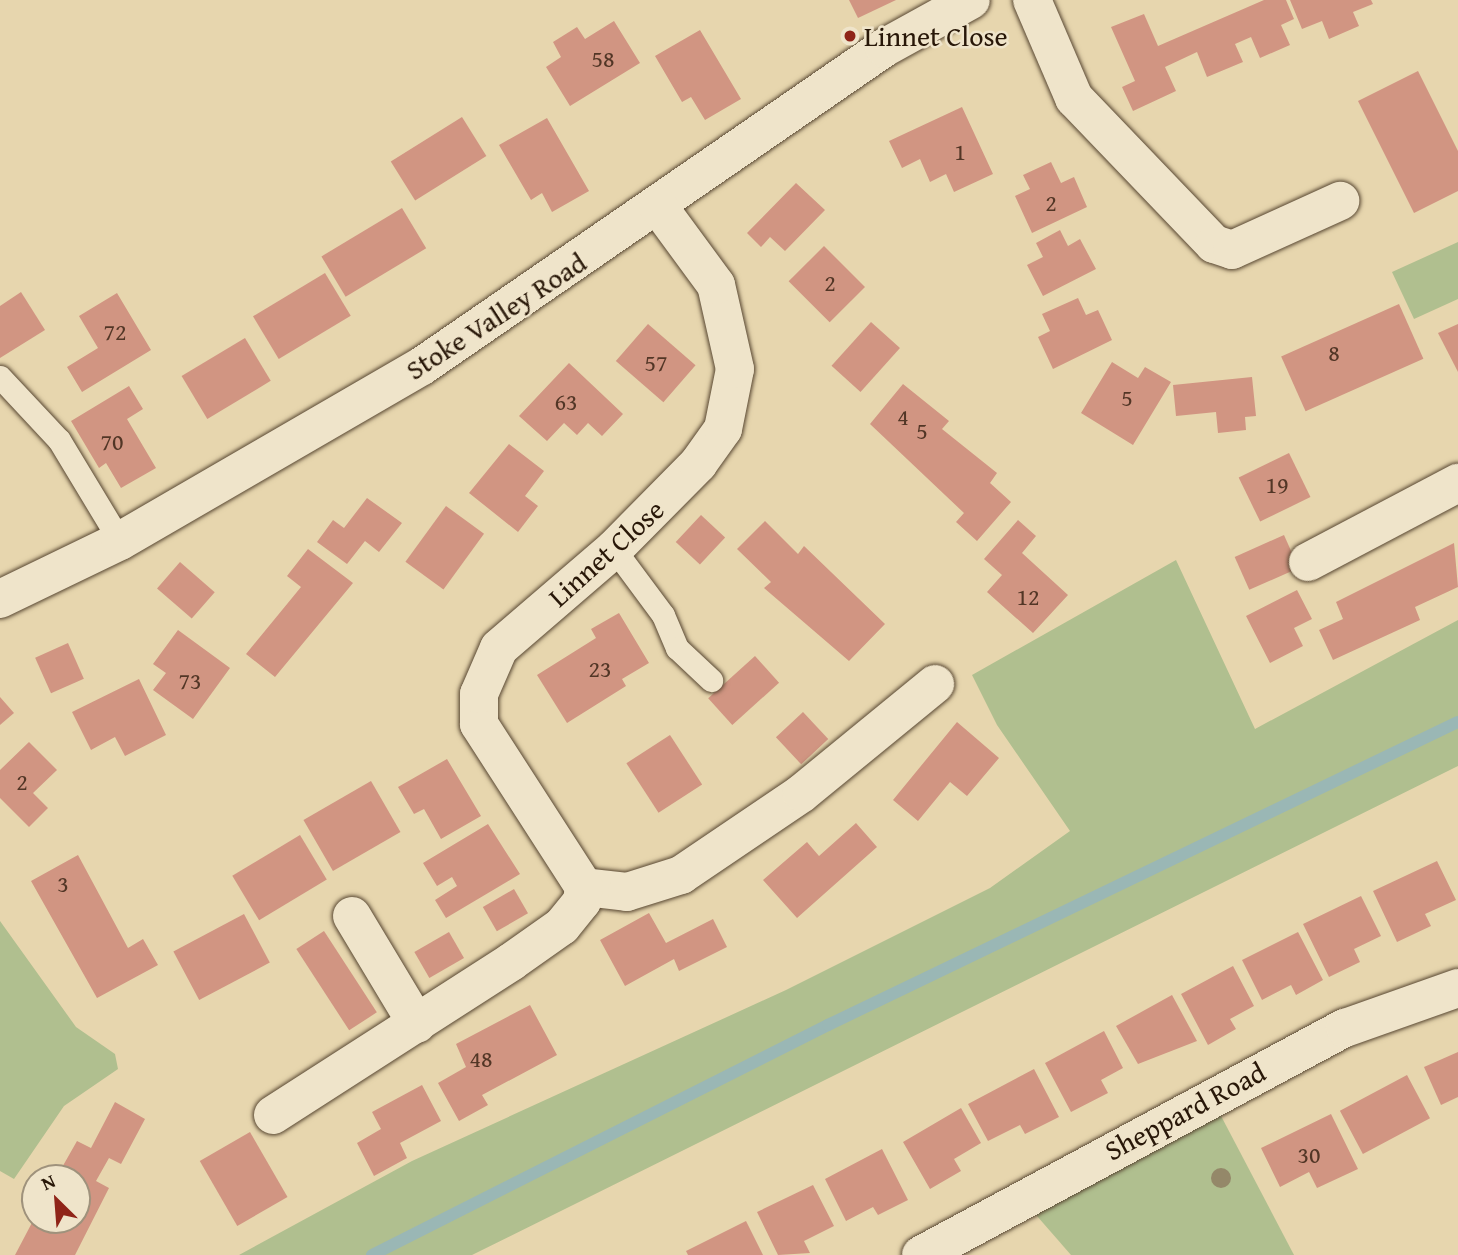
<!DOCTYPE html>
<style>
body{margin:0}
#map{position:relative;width:1458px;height:1255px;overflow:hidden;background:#e7d6ae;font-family:"Gentium Book Plus",serif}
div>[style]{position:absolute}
.green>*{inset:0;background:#b0bf8f}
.stream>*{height:12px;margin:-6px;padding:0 6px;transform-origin:6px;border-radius:6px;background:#9ab7b5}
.building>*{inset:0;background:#d19582;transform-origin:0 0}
.roads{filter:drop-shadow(0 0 2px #584732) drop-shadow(0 0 2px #584732)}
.service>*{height:23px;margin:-11.5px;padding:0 11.5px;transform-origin:11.5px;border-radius:11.5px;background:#efe4ca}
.minor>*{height:38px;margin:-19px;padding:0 19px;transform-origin:19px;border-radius:19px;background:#efe4ca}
.trees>*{width:20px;height:20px;margin:-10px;border-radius:50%;background:#948869}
.dots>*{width:19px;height:19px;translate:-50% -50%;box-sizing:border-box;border:4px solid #efe4ca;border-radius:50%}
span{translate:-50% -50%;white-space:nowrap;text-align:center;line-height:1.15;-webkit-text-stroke:5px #efe4ca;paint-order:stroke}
.number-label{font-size:24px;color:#523626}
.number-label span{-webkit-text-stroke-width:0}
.poi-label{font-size:28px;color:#281708}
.left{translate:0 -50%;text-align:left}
.street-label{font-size:28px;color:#281708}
.north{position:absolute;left:21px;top:1164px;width:70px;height:70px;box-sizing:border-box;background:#efe4ca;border:2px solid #9f927c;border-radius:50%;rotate:335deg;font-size:19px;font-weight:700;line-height:28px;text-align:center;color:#281708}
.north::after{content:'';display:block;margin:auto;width:24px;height:32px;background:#8f2418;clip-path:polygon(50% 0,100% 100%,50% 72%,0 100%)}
</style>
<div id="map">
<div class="green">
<i style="clip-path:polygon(1458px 242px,1458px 299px,1414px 319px,1392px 272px)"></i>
<i style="clip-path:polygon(1176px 560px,1255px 729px,1458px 620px,1458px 766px,472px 1255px,239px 1255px,412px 1161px,786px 990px,990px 888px,1070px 831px,997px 725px,972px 675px)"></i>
<i style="clip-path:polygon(0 921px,76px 1027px,115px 1054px,118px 1069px,64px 1106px,14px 1179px,0 1171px)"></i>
<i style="clip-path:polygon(1220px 1114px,1294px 1255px,1071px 1255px,1030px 1208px)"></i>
</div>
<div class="stream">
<i style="left:372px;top:1255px;width:511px;rotate:-26.77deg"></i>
<i style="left:828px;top:1025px;width:699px;rotate:-25.69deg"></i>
</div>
<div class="building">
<i style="clip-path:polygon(849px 0,896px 0,858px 18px)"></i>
<i style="clip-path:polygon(1264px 0,1286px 0,1294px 19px,1281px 25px,1290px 45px,1260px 58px,1251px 37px,1235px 44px,1243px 62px,1207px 77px,1197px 52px,1165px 67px,1176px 91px,1133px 111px,1122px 87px,1135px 81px,1111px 27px,1144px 14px,1158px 46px)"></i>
<i style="clip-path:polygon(1290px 0,1371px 0,1373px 4px,1353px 12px,1359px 26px,1329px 39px,1322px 21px,1302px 29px)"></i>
<i style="clip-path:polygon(614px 21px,640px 63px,570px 106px,546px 67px,561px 57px,553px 42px,577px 27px,585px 39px)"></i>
<i style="clip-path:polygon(700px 30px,741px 99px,705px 120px,691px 97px,682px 102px,655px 56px)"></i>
<i style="clip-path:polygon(1418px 71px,1458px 151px,1458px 191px,1414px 213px,1358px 101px)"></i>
<i style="clip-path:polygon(962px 107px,993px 174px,954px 192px,946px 174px,930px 182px,920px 159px,902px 168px,889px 141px)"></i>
<i style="left:462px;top:117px;width:46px;height:84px;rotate:58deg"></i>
<i style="clip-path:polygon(547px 118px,589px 191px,552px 212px,542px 193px,531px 200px,499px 145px)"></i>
<i style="clip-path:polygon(1051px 162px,1061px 183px,1074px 177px,1087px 207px,1032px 233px,1015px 196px,1030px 189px,1023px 175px)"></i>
<i style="clip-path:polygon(796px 183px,825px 210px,785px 251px,770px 237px,761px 247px,747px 233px)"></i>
<i style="left:402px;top:208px;width:47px;height:94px;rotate:59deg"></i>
<i style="clip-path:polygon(1060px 230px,1068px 246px,1080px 239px,1096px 269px,1043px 296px,1027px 265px,1043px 257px,1036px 243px)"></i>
<i style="left:824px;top:246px;width:58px;height:50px;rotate:45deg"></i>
<i style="left:325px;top:273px;width:50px;height:84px;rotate:59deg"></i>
<i style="clip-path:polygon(21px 292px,45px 330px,0 358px,0 306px)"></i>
<i style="clip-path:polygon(117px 293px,151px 350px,82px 392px,67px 367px,98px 348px,79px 316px)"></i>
<i style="clip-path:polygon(1078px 298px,1086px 315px,1098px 310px,1112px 340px,1053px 369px,1038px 337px,1050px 331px,1042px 314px)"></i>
<i style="left:1399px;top:304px;width:60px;height:129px;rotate:66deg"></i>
<i style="left:871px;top:322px;width:39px;height:59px;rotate:42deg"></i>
<i style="left:648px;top:324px;width:63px;height:49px;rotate:41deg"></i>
<i style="clip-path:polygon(1458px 324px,1458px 372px,1438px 333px)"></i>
<i style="left:245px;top:338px;width:50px;height:74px;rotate:59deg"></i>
<i style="clip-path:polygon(1112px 362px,1138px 378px,1145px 367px,1171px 382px,1133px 445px,1081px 413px)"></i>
<i style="clip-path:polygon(569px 363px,623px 414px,602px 436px,588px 423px,577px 435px,564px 423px,547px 441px,519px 416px)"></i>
<i style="clip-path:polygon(1252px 377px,1256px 416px,1245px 417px,1246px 430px,1218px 433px,1216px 412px,1176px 416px,1173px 385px)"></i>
<i style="clip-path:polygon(903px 384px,949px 421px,942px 429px,997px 473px,990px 483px,1011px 502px,977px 541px,956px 522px,964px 513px,870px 424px)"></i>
<i style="clip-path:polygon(129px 386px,143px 409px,127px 419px,156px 468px,121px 488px,106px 463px,99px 468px,71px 421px)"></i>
<i style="clip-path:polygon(509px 444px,544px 471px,525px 496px,538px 506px,518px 532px,469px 493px)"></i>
<i style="left:1289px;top:453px;width:49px;height:56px;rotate:64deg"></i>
<i style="clip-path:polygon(367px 498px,402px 523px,379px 552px,365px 541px,347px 564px,317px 542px,333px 520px,344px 528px)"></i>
<i style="left:446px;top:506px;width:47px;height:69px;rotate:36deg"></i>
<i style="left:701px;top:515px;width:33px;height:37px;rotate:43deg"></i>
<i style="clip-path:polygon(1018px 520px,1036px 536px,1022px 553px,1068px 595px,1033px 633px,987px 592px,1002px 575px,984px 559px)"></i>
<i style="clip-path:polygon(765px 521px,798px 554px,804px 546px,885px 624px,849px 661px,764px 588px,771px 582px,737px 549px)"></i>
<i style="left:1284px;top:535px;width:36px;height:54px;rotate:66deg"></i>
<i style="clip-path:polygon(1454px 543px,1458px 587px,1415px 607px,1420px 620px,1333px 660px,1319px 630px,1343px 619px,1336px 602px)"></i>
<i style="clip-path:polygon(308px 549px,353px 583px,275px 677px,246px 654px,301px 587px,287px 576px)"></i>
<i style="left:180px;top:562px;width:46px;height:35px;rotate:41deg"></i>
<i style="clip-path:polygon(1297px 590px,1312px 619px,1294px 628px,1303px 646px,1270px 663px,1246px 616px)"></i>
<i style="clip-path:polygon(619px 613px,649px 663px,622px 679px,626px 686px,567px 723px,537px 675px,596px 638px,591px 629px)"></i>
<i style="clip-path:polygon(178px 630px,230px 668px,193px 719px,153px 690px,166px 673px,153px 664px)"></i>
<i style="left:68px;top:643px;width:39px;height:36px;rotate:66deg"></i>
<i style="left:755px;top:656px;width:36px;height:63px;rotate:48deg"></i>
<i style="clip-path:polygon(139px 679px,166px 735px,125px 756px,115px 737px,91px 750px,72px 712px)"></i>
<i style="clip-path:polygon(0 697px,14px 713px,0 725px)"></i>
<i style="left:803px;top:712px;width:37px;height:37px;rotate:47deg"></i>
<i style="clip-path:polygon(957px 722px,999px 758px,967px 796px,950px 782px,918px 821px,893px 800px)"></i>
<i style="left:670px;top:735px;width:59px;height:52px;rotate:57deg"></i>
<i style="clip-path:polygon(29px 742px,57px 770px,33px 793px,48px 808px,29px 827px,0 798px,0 770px)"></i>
<i style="clip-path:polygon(447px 759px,481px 816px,441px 839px,424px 809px,414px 814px,398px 787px)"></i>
<i style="left:371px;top:781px;width:59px;height:78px;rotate:60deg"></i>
<i style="clip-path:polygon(856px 823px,877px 847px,797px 918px,763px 880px,807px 842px,819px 856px)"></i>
<i style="clip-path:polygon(488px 824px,520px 874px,446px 918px,435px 900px,457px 886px,452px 877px,437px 886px,423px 863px)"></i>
<i style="left:300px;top:835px;width:52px;height:79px;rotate:59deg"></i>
<i style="clip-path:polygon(78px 855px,128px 948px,143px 939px,158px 965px,97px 998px,31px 881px)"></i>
<i style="clip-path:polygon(1437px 861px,1456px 900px,1425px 914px,1431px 926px,1397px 942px,1373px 891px)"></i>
<i style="left:514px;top:889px;width:28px;height:36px;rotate:60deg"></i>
<i style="clip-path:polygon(1361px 896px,1381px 936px,1354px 949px,1360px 962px,1329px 977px,1303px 924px)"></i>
<i style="clip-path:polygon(649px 913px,666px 943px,713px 919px,727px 947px,679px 971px,674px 959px,625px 986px,600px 940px)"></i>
<i style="left:244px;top:914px;width:55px;height:80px;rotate:62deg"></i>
<i style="left:324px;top:931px;width:97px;height:33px;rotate:57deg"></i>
<i style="left:449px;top:932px;width:30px;height:40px;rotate:60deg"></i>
<i style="clip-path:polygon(1298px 932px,1323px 980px,1296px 995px,1291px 985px,1262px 1000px,1242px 960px)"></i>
<i style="clip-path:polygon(1233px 966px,1254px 1006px,1230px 1019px,1236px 1029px,1208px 1045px,1181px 994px)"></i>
<i style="clip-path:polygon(1172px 995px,1197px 1041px,1138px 1064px,1116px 1026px)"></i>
<i style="clip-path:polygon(530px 1005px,557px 1055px,482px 1095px,488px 1105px,459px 1121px,438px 1083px,466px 1067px,456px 1044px)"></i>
<i style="clip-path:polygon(1104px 1031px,1123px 1068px,1101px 1080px,1108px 1093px,1071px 1112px,1045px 1063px)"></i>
<i style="clip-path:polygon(1458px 1052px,1458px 1097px,1441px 1105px,1424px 1067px)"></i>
<i style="clip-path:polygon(1034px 1069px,1059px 1117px,1025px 1134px,1020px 1125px,988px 1141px,968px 1104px)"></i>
<i style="left:1407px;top:1075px;width:49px;height:76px;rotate:62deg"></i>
<i style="clip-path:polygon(422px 1085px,441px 1121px,400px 1143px,407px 1158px,374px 1176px,357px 1143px,381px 1129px,372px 1112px)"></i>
<i style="clip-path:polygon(115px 1102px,145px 1119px,121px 1164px,109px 1158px,96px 1181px,109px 1188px,75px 1255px,15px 1255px,35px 1217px,77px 1220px,77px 1178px,56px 1178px,77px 1141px,91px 1148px)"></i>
<i style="clip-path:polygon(961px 1108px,981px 1143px,954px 1159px,961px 1171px,930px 1189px,903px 1142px)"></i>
<i style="clip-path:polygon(1331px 1114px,1358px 1169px,1317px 1188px,1309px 1172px,1280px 1187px,1261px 1148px)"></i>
<i style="left:250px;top:1132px;width:75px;height:58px;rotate:60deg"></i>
<i style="clip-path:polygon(882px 1149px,908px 1200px,878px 1215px,873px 1207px,846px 1221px,825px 1179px)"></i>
<i style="clip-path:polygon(813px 1185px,834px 1226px,804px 1241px,810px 1253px,778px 1255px,757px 1212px)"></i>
<i style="clip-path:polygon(746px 1221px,763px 1255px,688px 1255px,686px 1251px)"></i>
</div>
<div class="roads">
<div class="service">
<i style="left:0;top:377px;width:86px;rotate:46.9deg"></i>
<i style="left:59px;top:440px;width:118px;rotate:58.9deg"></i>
<i style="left:614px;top:549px;width:82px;rotate:53.4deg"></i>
<i style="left:663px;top:615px;width:36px;rotate:67deg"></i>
<i style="left:677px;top:648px;width:47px;rotate:43.3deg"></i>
</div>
<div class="minor">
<i style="left:1032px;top:0;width:107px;rotate:66.8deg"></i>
<i style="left:1074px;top:98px;width:202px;rotate:46.2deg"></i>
<i style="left:1214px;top:244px;width:19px;rotate:18deg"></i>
<i style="left:1232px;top:250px;width:119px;rotate:-24.4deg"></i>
<i style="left:1308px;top:562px;width:170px;rotate:-27.8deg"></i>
<i style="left:0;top:599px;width:133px;rotate:-25.8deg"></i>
<i style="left:120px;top:541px;width:349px;rotate:-30.1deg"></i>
<i style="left:422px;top:366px;width:561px;rotate:-34.54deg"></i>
<i style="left:884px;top:48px;width:99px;rotate:-28.9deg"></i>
<i style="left:584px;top:887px;width:43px;rotate:6.6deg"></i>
<i style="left:627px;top:892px;width:57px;rotate:-17.5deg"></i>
<i style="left:681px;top:875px;width:146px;rotate:-34.1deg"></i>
<i style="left:802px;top:793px;width:172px;rotate:-39.3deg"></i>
<i style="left:352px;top:916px;width:126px;rotate:59deg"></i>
<i style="left:273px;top:1115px;width:283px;rotate:-32.7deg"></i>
<i style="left:511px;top:962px;width:62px;rotate:-35.2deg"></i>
<i style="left:562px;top:926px;width:32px;rotate:-51deg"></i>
<i style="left:582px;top:901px;width:14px;rotate:-82deg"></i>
<i style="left:584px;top:887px;width:194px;rotate:-122.8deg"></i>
<i style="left:479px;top:724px;width:30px;rotate:-90deg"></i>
<i style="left:479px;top:694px;width:50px;rotate:-66.5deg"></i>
<i style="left:499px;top:648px;width:152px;rotate:-40.7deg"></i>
<i style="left:614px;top:549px;width:120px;rotate:-45.3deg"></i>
<i style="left:698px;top:464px;width:43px;rotate:-54.5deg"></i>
<i style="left:723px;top:429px;width:61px;rotate:-78.7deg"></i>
<i style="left:735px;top:369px;width:86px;rotate:-102.7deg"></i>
<i style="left:716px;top:285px;width:98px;rotate:-126.3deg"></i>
<i style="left:921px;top:1255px;width:481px;rotate:-28.2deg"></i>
<i style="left:1345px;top:1028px;width:120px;rotate:-19.5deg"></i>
</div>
</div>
<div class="trees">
<i style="left:1221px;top:1178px"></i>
</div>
<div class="dots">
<i style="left:850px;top:36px;background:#8f2418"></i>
</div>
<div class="number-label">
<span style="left:603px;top:59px">58</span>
<span style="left:960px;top:152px">1</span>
<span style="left:1051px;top:203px">2</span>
<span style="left:830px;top:283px">2</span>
<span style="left:115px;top:332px">72</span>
<span style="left:1334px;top:353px">8</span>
<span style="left:656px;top:363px">57</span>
<span style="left:1127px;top:398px">5</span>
<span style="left:566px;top:402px">63</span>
<span style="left:903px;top:417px">4</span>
<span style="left:922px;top:431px">5</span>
<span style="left:112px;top:442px">70</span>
<span style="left:1277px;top:485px">19</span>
<span style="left:1028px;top:597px">12</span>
<span style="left:600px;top:669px">23</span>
<span style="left:190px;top:681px">73</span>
<span style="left:22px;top:782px">2</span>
<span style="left:63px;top:884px">3</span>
<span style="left:481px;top:1059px">48</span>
<span style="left:1309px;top:1155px">30</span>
</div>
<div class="poi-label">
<span class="left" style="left:864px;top:36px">Linnet Close</span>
</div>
<div class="street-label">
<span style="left:496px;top:316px;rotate:-33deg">Stoke Valley Road</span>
<span style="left:606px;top:553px;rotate:-42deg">Linnet Close</span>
<span style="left:1185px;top:1111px;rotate:-28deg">Sheppard Road</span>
</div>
<div class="north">N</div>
</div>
